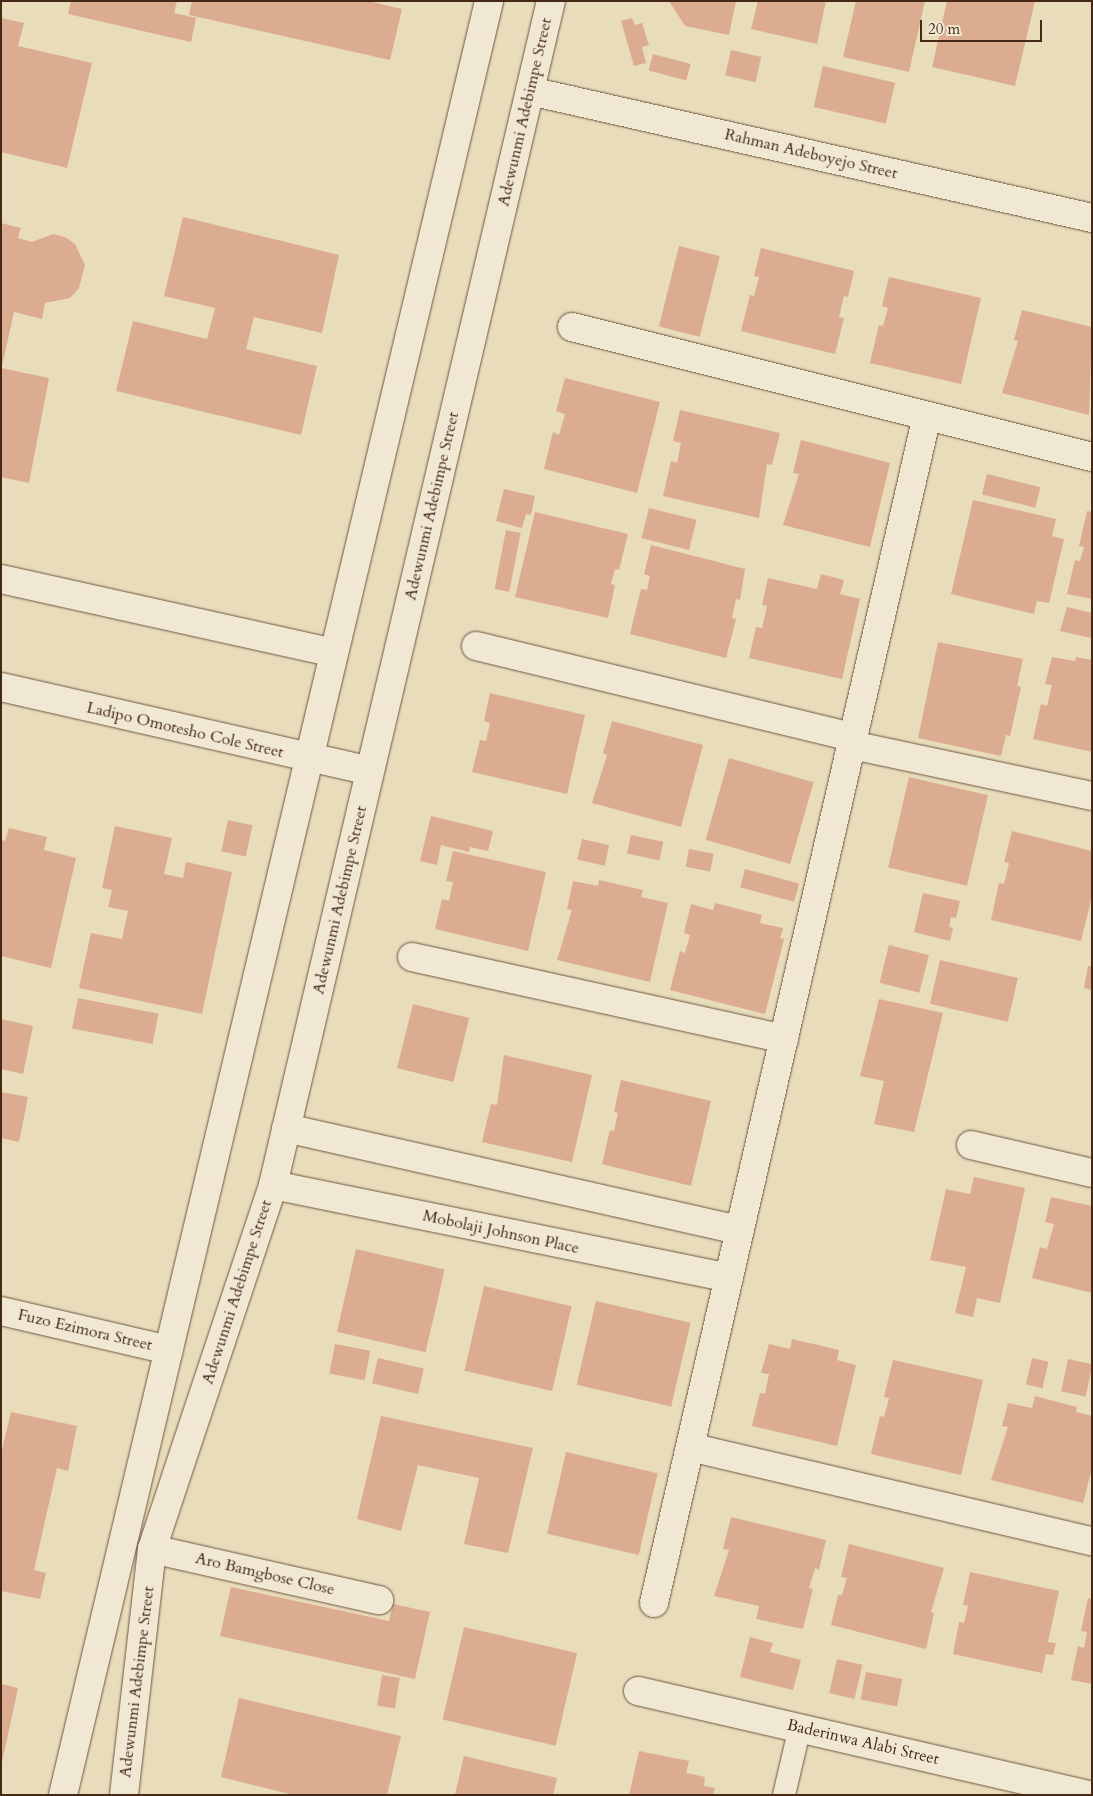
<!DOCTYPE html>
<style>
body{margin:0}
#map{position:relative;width:1093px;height:1796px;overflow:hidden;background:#e8dcbb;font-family:Cardo,serif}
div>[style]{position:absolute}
.building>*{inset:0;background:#dcac90;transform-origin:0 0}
.roads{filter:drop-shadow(0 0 1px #6e553e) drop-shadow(0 0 1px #6e553e)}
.lane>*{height:22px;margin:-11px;padding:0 11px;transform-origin:11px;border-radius:11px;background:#f0e8d3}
.street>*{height:28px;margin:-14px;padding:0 14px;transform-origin:14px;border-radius:14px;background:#f0e8d3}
.secondary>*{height:28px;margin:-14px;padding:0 14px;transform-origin:14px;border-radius:14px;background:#f0e8d3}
span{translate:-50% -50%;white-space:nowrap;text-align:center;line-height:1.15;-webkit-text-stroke:4px #f0e8d3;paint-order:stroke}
.street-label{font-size:16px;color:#452815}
.frame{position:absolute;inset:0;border:2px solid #452815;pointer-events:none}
.scale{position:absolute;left:920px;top:20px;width:122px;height:22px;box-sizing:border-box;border:2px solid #452815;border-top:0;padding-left:6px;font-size:15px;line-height:18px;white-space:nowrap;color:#452815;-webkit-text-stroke:4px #f0e8d3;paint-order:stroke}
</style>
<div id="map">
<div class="building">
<i style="clip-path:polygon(71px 1px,177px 1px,174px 13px,196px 18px,191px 42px,68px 14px)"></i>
<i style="clip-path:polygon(192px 1px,368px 1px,402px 9px,390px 60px,189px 15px)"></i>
<i style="clip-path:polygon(669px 1px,736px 1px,729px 35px,685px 26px)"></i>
<i style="clip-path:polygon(758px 1px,826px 1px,817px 44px,751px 29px)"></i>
<i style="clip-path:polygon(856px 1px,925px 1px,909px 72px,843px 57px)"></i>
<i style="clip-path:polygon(947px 1px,1035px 1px,1015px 86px,932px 67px)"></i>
<i style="clip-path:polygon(1px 18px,24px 23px,18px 46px,92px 63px,67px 168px,1px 152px)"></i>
<i style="clip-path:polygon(632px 18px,635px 25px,642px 23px,649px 45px,642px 47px,646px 63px,634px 66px,621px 21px)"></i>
<i style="left:731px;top:50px;width:31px;height:26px;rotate:13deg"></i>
<i style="left:653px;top:54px;width:39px;height:17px;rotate:15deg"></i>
<i style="left:823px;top:66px;width:74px;height:42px;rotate:13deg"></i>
<i style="clip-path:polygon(183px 217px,339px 255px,322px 333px,254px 317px,246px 349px,317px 366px,301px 435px,116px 391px,133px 321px,207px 339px,215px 308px,164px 296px)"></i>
<i style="clip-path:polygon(1px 223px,21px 228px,18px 238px,32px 242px,53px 234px,65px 237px,75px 244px,85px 265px,79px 288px,70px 298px,45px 303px,42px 319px,14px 312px,2px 366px)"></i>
<i style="left:679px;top:246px;width:42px;height:83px;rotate:14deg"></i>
<i style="clip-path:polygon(761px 248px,854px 271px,848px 297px,844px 296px,839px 317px,844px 318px,835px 354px,741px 331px,750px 295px,754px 296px,759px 277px,754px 276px)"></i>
<i style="clip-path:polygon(889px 277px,981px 298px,961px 384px,870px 363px,879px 325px,883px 326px,888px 308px,882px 306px)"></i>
<i style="clip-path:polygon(1022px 310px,1092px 327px,1089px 415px,1002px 393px,1018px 341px,1014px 340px)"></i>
<i style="clip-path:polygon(1px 368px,49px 378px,29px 483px,1px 477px)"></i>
<i style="clip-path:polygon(565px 378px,660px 402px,637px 493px,544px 469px,553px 432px,559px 435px,565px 414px,556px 411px)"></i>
<i style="clip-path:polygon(680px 410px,780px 433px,772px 465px,767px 464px,759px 518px,663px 496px,671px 461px,677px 463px,681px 443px,673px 441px)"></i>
<i style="clip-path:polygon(801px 440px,890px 463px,870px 547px,783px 525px,799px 474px,793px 473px)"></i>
<i style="left:987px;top:474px;width:55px;height:21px;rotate:14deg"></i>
<i style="clip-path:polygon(504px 489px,535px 496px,531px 515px,526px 514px,522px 528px,496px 521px)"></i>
<i style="clip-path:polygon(973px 500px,1056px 519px,1052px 536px,1064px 539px,1049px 603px,1037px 601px,1034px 614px,951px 594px)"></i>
<i style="left:649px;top:508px;width:49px;height:31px;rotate:14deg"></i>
<i style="clip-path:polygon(1087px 511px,1092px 512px,1092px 599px,1067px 594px,1075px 560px,1080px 561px,1084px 547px,1079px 546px)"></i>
<i style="clip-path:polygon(535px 512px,628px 534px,619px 570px,615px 569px,611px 584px,615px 585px,608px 618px,515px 597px)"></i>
<i style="left:506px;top:530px;width:15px;height:60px;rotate:11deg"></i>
<i style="clip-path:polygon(651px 545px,745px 569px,740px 600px,736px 599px,732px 618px,736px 619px,726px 658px,630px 634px,641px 589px,647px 590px,650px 576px,644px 574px)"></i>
<i style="clip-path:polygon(821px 574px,844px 580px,840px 594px,860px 599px,842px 679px,749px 658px,756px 627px,762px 628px,767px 606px,762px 605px,768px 578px,817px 589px)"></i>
<i style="clip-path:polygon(1067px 607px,1092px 613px,1091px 638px,1060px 631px)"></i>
<i style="clip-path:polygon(938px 642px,1023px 659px,1017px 686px,1021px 687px,1010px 736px,1006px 735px,1001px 756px,918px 738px)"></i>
<i style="clip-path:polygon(1052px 657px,1075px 661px,1076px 657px,1092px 660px,1092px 752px,1033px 739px,1041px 704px,1047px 706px,1052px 685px,1045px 684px)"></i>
<i style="clip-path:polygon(490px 693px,585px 715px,567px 794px,472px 772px,480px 740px,486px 741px,490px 723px,484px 721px)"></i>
<i style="clip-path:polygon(612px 721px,703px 745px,681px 827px,592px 803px,607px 755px,603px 753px)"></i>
<i style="left:729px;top:758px;width:88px;height:85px;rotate:16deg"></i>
<i style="left:909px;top:777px;width:81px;height:93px;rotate:13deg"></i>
<i style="clip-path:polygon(431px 816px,493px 831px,488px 851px,470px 847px,469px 852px,441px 845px,437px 865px,420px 861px)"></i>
<i style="left:228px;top:820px;width:25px;height:32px;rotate:12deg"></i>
<i style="clip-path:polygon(115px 826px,172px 838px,164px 874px,183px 878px,186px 862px,232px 872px,202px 1014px,79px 988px,91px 933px,122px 939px,128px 911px,108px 907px,112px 890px,102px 888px)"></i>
<i style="clip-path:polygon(9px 828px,47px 837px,44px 850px,76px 858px,51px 968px,1px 956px,1px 840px,5px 841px)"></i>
<i style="clip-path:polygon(1012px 831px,1092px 851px,1092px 896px,1081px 941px,991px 920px,999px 883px,1004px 884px,1009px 863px,1004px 862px)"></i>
<i style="left:631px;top:835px;width:33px;height:19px;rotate:12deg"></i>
<i style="left:582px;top:839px;width:28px;height:21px;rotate:13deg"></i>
<i style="left:689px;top:849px;width:25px;height:18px;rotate:11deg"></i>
<i style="clip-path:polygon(453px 851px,546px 872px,528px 951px,435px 929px,442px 899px,449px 901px,453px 882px,446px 881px)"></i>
<i style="left:745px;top:869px;width:56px;height:19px;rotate:15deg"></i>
<i style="clip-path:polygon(599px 880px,643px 890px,641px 897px,668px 903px,650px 982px,557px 960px,572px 910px,567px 909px,573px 881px,598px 886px)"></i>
<i style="clip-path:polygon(923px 893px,960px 901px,956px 918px,951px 917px,949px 927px,953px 928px,950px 941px,914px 932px)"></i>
<i style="clip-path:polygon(715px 903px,762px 915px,760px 923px,783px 928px,780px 938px,784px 939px,765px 1014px,670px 990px,680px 951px,685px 953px,690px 935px,684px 933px,691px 904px,713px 910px)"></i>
<i style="left:889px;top:945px;width:41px;height:39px;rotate:14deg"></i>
<i style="left:940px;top:960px;width:80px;height:45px;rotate:13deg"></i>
<i style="clip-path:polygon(1088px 966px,1092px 966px,1092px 990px,1084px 988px)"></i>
<i style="left:78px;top:998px;width:82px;height:31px;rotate:11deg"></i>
<i style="clip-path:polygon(879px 999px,943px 1013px,914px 1132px,874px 1124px,884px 1081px,860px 1076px)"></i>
<i style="left:413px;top:1004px;width:58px;height:66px;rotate:14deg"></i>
<i style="clip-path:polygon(1px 1019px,33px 1026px,23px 1074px,1px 1069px)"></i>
<i style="clip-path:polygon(504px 1055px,592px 1075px,572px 1162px,482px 1142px,491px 1104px,497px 1105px)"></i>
<i style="clip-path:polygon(621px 1080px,711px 1101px,691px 1186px,602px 1164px,610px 1130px,614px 1131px,618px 1113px,614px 1112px)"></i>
<i style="clip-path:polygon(1px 1092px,28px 1097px,19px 1142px,1px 1138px)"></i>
<i style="clip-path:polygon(974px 1177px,1025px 1188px,1000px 1303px,977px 1298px,973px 1317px,955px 1313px,966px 1267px,930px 1260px,946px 1189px,970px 1194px)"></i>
<i style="clip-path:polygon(1051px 1197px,1092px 1206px,1092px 1293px,1032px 1278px,1040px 1247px,1047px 1249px,1054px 1224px,1045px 1222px)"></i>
<i style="left:356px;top:1249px;width:91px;height:85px;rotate:13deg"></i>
<i style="left:484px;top:1286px;width:90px;height:87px;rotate:13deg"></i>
<i style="left:596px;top:1301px;width:97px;height:86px;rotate:13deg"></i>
<i style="clip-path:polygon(792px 1339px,839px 1350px,837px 1360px,856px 1365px,837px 1446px,752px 1426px,760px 1393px,765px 1394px,769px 1374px,761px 1373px,769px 1344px,790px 1349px)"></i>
<i style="left:335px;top:1344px;width:36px;height:30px;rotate:11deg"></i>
<i style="left:378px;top:1358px;width:47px;height:26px;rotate:13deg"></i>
<i style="left:1032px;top:1358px;width:17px;height:27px;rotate:13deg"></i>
<i style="left:1068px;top:1359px;width:25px;height:33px;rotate:12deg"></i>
<i style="clip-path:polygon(893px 1360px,983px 1380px,961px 1475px,871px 1454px,880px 1416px,884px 1417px,889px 1398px,884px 1397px)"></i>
<i style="clip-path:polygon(1035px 1396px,1077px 1407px,1076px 1412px,1092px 1416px,1092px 1468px,1083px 1503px,991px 1480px,1008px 1427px,1002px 1426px,1008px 1403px,1032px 1408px)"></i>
<i style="clip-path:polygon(11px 1412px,77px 1426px,68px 1471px,57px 1468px,34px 1570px,46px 1573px,40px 1599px,1px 1591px,1px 1454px)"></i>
<i style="clip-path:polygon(381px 1416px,533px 1448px,508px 1553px,464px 1544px,479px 1478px,418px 1465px,401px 1531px,357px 1519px)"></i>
<i style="left:566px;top:1452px;width:94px;height:84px;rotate:13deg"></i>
<i style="clip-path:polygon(731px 1517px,826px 1540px,819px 1570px,815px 1568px,809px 1588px,813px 1589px,803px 1629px,756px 1619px,759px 1606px,714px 1596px,729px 1550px,723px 1549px)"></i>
<i style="clip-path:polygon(849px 1544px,944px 1568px,931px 1612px,934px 1613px,926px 1649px,831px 1625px,838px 1595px,842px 1595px,847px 1578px,841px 1577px)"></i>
<i style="clip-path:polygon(970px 1572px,1059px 1591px,1048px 1642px,1056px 1643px,1053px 1655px,1046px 1654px,1042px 1673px,953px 1654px,959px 1622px,964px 1623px,968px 1606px,963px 1605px)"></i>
<i style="clip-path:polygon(231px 1587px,389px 1621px,393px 1604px,430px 1612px,415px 1679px,220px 1636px)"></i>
<i style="clip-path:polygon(1088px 1598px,1092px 1599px,1092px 1684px,1071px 1680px,1078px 1646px,1084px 1648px,1087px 1632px,1081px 1631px)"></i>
<i style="left:464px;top:1627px;width:116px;height:95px;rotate:13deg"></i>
<i style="clip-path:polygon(750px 1637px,773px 1643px,770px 1652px,801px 1660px,793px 1690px,740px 1677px)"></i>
<i style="left:837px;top:1659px;width:26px;height:35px;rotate:13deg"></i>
<i style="left:866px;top:1672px;width:37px;height:28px;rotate:11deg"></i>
<i style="left:382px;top:1675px;width:18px;height:31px;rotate:9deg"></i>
<i style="clip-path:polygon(1px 1684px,18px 1688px,2px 1762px,1px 1762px)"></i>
<i style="clip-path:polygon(239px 1698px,401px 1736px,387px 1795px,294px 1795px,221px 1777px)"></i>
<i style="clip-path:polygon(639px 1751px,689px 1761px,686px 1773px,705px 1777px,704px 1786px,715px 1788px,713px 1795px,629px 1795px)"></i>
<i style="clip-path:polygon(464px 1756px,557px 1778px,553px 1795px,455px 1795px)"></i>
</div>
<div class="roads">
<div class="lane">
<i style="left:784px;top:1795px;width:70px;rotate:-76.8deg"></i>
</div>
<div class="street">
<i style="left:530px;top:91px;width:576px;rotate:12.73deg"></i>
<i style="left:572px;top:327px;width:536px;rotate:14.04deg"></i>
<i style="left:1px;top:579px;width:341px;rotate:12.5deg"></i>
<i style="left:476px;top:646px;width:388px;rotate:13.6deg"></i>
<i style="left:1px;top:687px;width:378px;rotate:12.8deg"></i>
<i style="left:852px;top:745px;width:245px;rotate:12deg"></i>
<i style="left:412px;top:957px;width:381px;rotate:12.4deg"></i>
<i style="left:286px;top:1128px;width:465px;rotate:12.7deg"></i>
<i style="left:971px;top:1145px;width:124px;rotate:13deg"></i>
<i style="left:273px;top:1185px;width:465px;rotate:11.5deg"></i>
<i style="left:1px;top:1311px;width:172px;rotate:13.1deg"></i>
<i style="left:690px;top:1447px;width:413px;rotate:13.2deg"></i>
<i style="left:152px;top:1549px;width:233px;rotate:12.7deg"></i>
<i style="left:654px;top:1603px;width:1218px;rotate:-77.05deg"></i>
<i style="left:638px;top:1691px;width:462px;rotate:13deg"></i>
</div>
<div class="secondary">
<i style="left:63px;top:1795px;width:1844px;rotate:-76.64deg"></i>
<i style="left:124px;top:1795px;width:248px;rotate:-83.5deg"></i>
<i style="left:152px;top:1549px;width:384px;rotate:-71.6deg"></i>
<i style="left:273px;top:1185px;width:1216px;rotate:-76.79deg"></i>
</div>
</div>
<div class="street-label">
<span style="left:525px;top:112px;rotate:-77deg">Adewunmi Adebimpe Street</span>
<span style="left:811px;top:154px;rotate:13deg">Rahman Adeboyejo Street</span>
<span style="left:432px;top:506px;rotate:-77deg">Adewunmi Adebimpe Street</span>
<span style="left:185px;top:730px;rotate:13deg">Ladipo Omotesho Cole Street</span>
<span style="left:340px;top:900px;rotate:-77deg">Adewunmi Adebimpe Street</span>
<span style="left:501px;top:1232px;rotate:12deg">Mobolaji Johnson Place</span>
<span style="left:237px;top:1292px;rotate:-72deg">Adewunmi Adebimpe Street</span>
<span style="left:85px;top:1330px;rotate:13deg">Fuzo Ezimora Street</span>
<span style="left:265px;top:1574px;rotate:13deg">Aro Bamgbose Close</span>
<span style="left:137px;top:1682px;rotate:-83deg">Adewunmi Adebimpe Street</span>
<span style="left:863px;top:1742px;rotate:13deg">Baderinwa Alabi Street</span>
</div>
<div class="frame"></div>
<div class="scale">20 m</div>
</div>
